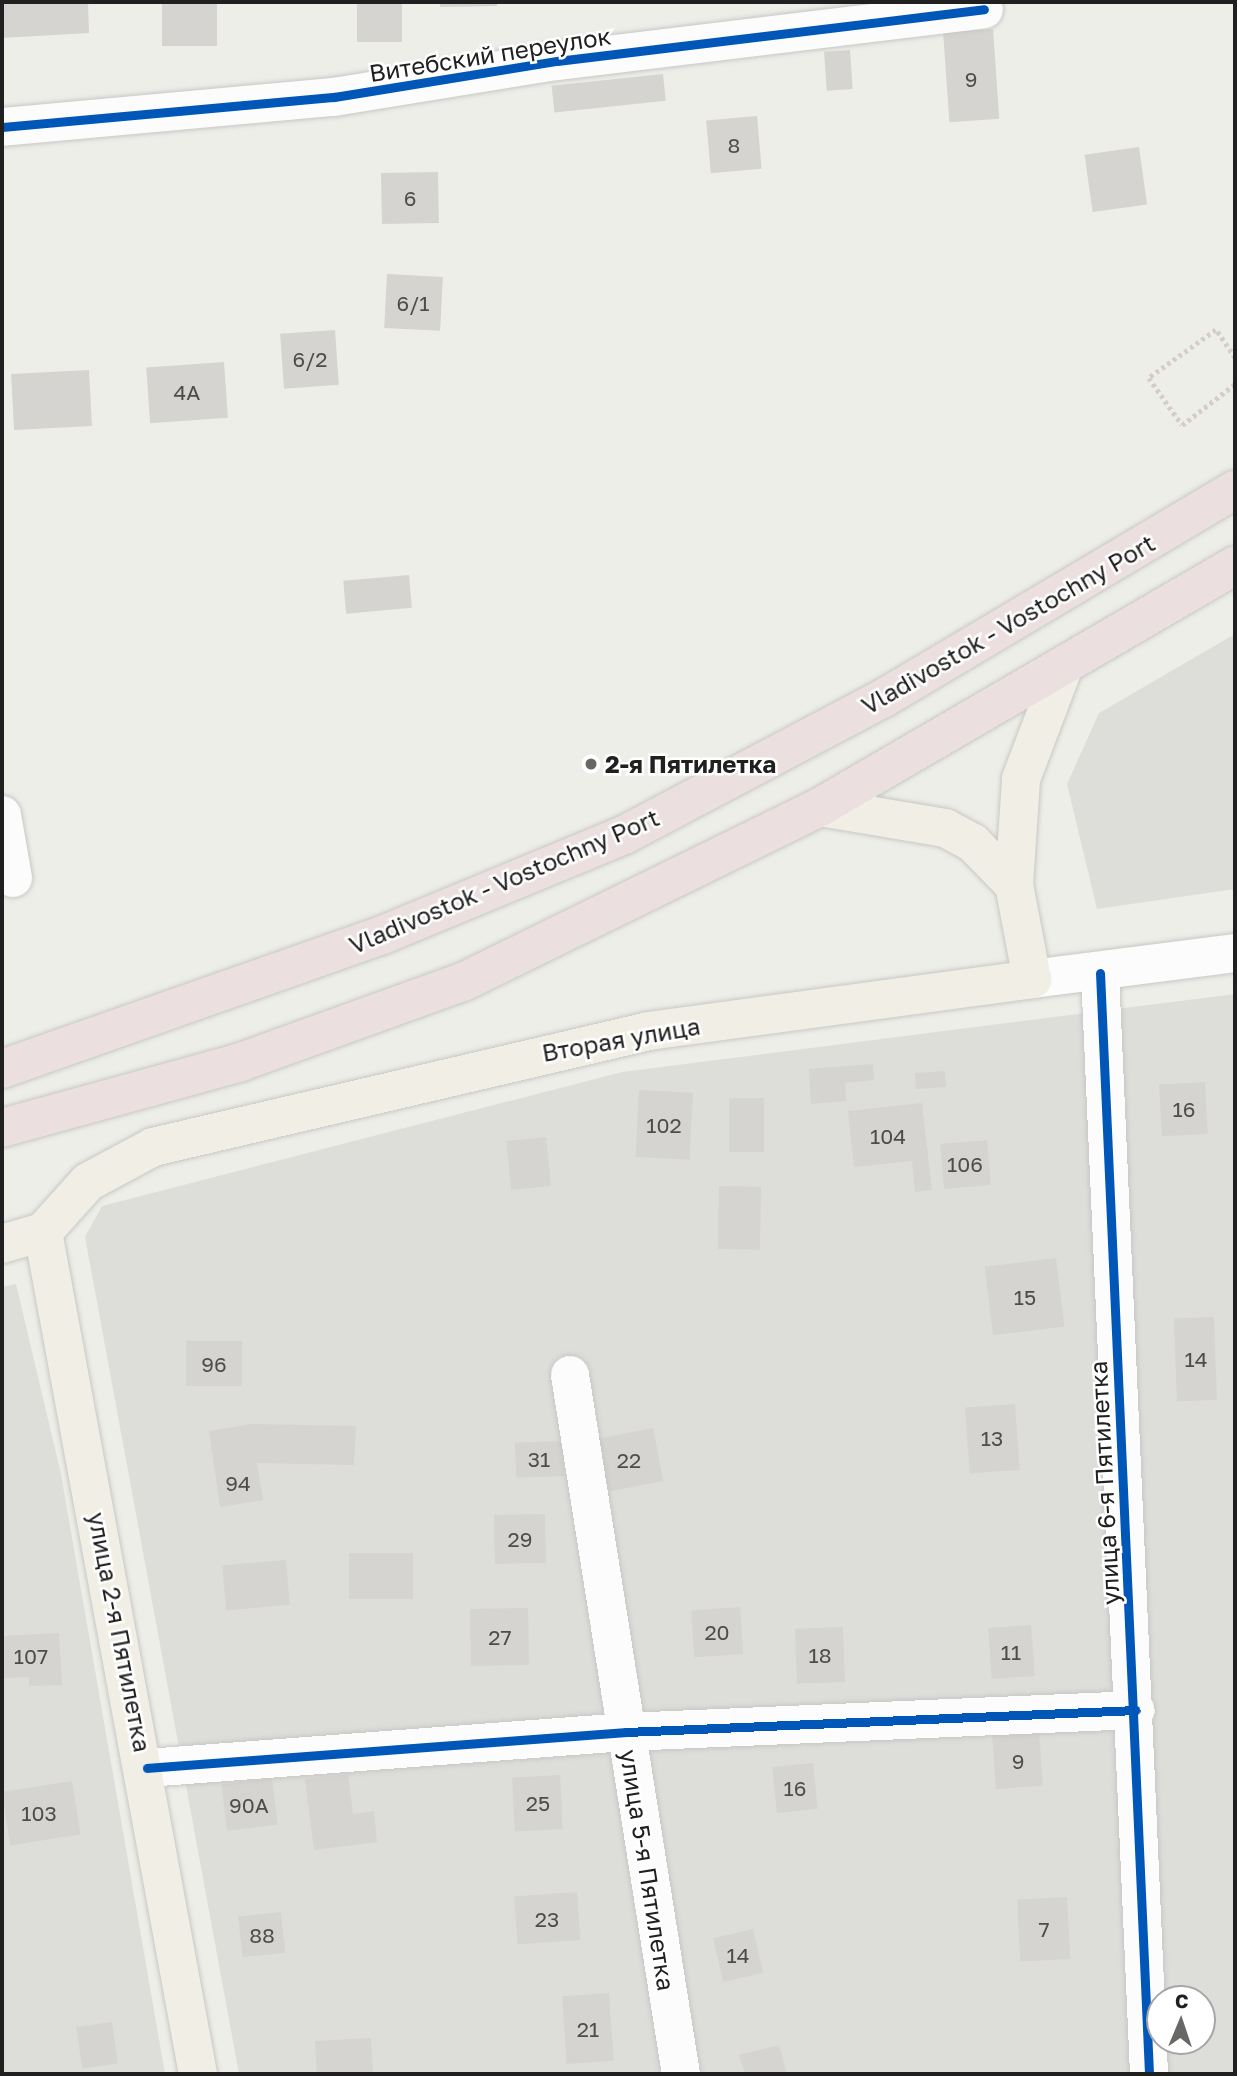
<!DOCTYPE html>
<meta charset="utf-8">
<style>
body{margin:0}
#map{position:relative;width:1237px;height:2076px;overflow:hidden;background:#eeeee9;font-family:"Golos Text",sans-serif}
div>[style]{position:absolute}
.residential>*{inset:0;background:#ddddda}
.building>*{inset:0;background:#d5d4d0;transform-origin:0 0}
.path>*{height:4.5px;margin-top:-2.25px;transform-origin:0;background:repeating-linear-gradient(90deg,#d7cdc8 0 3.5px,transparent 0 7px)}
.roads{filter:drop-shadow(0 0 2px #c7c7c5) drop-shadow(0 0 2px #c7c7c5)}
.minor>*{height:38px;margin:-19px;padding:0 19px;transform-origin:19px;border-radius:19px;background:#fcfcfc}
.major>*{height:38px;margin:-19px;padding:0 19px;transform-origin:19px;border-radius:19px;background:#f1efe5}
.highway>*{height:38px;margin:-19px;padding:0 19px;transform-origin:19px;border-radius:19px;background:#ebe0df}
.cycleway>*{height:9px;margin:-4.5px;padding:0 4.5px;transform-origin:4.5px;border-radius:4.5px;background:#0057b8}
.dots>*{width:19px;height:19px;translate:-50% -50%;box-sizing:border-box;border:4px solid #fff;border-radius:50%}
span{translate:-50% -50%;white-space:nowrap;text-align:center;line-height:1.15;-webkit-text-stroke:5px #fff;paint-order:stroke}
.number-label{font-size:21px;color:#4d4d4c}
.number-label span{-webkit-text-stroke-width:0}
.street-label{font-size:24px;color:#202020}
.poi-label{font-size:24px;color:#202020;font-weight:700}
.left{translate:0 -50%;text-align:left}
.frame{position:absolute;inset:0;border:4px solid #202020;pointer-events:none}
.north{position:absolute;left:1146px;top:1985px;width:70px;height:70px;box-sizing:border-box;background:#fff;border:2px solid #a6a6a6;border-radius:50%;rotate:2deg;font-size:19px;font-weight:700;line-height:28px;text-align:center;color:#202020}
.north::after{content:'';display:block;margin:auto;width:24px;height:32px;background:#686866;clip-path:polygon(50% 0,100% 100%,50% 72%,0 100%)}
</style>
<div id="map">
<div class="residential">
<i style="clip-path:polygon(1235px 634px,1235px 889px,1097px 909px,1067px 784px,1099px 713px)"></i>
<i style="clip-path:polygon(evenodd,1235px 994px,1235px 2074px,239px 2074px,85px 1237px,102px 1206px,622px 1072px,1235px 994px,1160px 1999px,1202px 1999px,1202px 2041px,1160px 2041px,1160px 1999px)"></i>
<i style="clip-path:polygon(16px 1284px,61px 1474px,165px 2074px,2px 2074px,2px 1287px)"></i>
</div>
<div class="building">
<i style="clip-path:polygon(2px 2px,88px 2px,89px 33px,2px 38px)"></i>
<i style="left:162px;top:2px;width:55px;height:44px"></i>
<i style="left:357px;top:2px;width:45px;height:40px"></i>
<i style="clip-path:polygon(440px 2px,497px 2px,497px 6px,440px 7px)"></i>
<i style="left:993px;top:29px;width:90px;height:50px;rotate:86deg"></i>
<i style="left:850px;top:50px;width:39px;height:26px;rotate:86deg"></i>
<i style="left:663px;top:74px;width:27px;height:112px;rotate:84deg"></i>
<i style="left:757px;top:116px;width:53px;height:51px;rotate:85deg"></i>
<i style="left:1139px;top:147px;width:58px;height:55px;rotate:82deg"></i>
<i style="left:438px;top:172px;width:51px;height:57px;rotate:89deg"></i>
<i style="left:387px;top:274px;width:56px;height:54px;rotate:3deg"></i>
<i style="left:335px;top:330px;width:55px;height:55px;rotate:86deg"></i>
<i style="left:224px;top:362px;width:56px;height:78px;rotate:86deg"></i>
<i style="left:89px;top:370px;width:56px;height:78px;rotate:87deg"></i>
<i style="left:409px;top:575px;width:33px;height:66px;rotate:85deg"></i>
<i style="clip-path:polygon(873px 1064px,874px 1080px,845px 1083px,846px 1101px,811px 1104px,809px 1069px)"></i>
<i style="left:945px;top:1071px;width:16px;height:30px;rotate:86deg"></i>
<i style="left:1205px;top:1082px;width:52px;height:46px;rotate:87deg"></i>
<i style="left:639px;top:1090px;width:54px;height:67px;rotate:3deg"></i>
<i style="left:729px;top:1098px;width:35px;height:54px"></i>
<i style="clip-path:polygon(922px 1103px,932px 1190px,915px 1192px,912px 1161px,854px 1167px,848px 1111px)"></i>
<i style="left:546px;top:1137px;width:49px;height:40px;rotate:84deg"></i>
<i style="left:987px;top:1140px;width:45px;height:47px;rotate:85deg"></i>
<i style="left:719px;top:1186px;width:42px;height:63px;rotate:1deg"></i>
<i style="left:1056px;top:1258px;width:69px;height:72px;rotate:83deg"></i>
<i style="left:1214px;top:1317px;width:83px;height:40px;rotate:88deg"></i>
<i style="left:242px;top:1341px;width:45px;height:56px;rotate:90deg"></i>
<i style="left:1015px;top:1404px;width:66px;height:50px;rotate:86deg"></i>
<i style="clip-path:polygon(251px 1424px,356px 1426px,354px 1465px,257px 1463px,263px 1500px,220px 1507px,209px 1431px)"></i>
<i style="left:653px;top:1428px;width:54px;height:59px;rotate:79deg"></i>
<i style="left:563px;top:1441px;width:35px;height:48px;rotate:88deg"></i>
<i style="left:545px;top:1514px;width:49px;height:51px;rotate:89deg"></i>
<i style="left:349px;top:1553px;width:64px;height:46px"></i>
<i style="left:286px;top:1560px;width:45px;height:64px;rotate:85deg"></i>
<i style="left:740px;top:1607px;width:47px;height:49px;rotate:86deg"></i>
<i style="left:528px;top:1608px;width:57px;height:58px;rotate:89deg"></i>
<i style="left:1031px;top:1625px;width:51px;height:43px;rotate:86deg"></i>
<i style="left:843px;top:1627px;width:55px;height:48px;rotate:88deg"></i>
<i style="clip-path:polygon(59px 1633px,62px 1685px,29px 1686px,29px 1677px,2px 1678px,2px 1636px)"></i>
<i style="left:1039px;top:1731px;width:55px;height:47px;rotate:86deg"></i>
<i style="left:813px;top:1763px;width:46px;height:41px;rotate:84deg"></i>
<i style="clip-path:polygon(348px 1774px,353px 1814px,374px 1811px,377px 1842px,314px 1850px,305px 1779px)"></i>
<i style="left:560px;top:1775px;width:54px;height:48px;rotate:87deg"></i>
<i style="left:272px;top:1778px;width:47px;height:51px;rotate:83deg"></i>
<i style="left:72px;top:1781px;width:54px;height:71px;rotate:81deg"></i>
<i style="left:577px;top:1892px;width:48px;height:63px;rotate:86deg"></i>
<i style="left:1067px;top:1897px;width:62px;height:50px;rotate:87deg"></i>
<i style="left:281px;top:1912px;width:41px;height:43px;rotate:84deg"></i>
<i style="left:753px;top:1929px;width:45px;height:41px;rotate:77deg"></i>
<i style="left:609px;top:1993px;width:68px;height:47px;rotate:86deg"></i>
<i style="left:112px;top:2022px;width:42px;height:36px;rotate:82deg"></i>
<i style="left:371px;top:2038px;width:36px;height:56px;rotate:87deg"></i>
<i style="clip-path:polygon(779px 2045px,787px 2074px,745px 2074px,739px 2055px)"></i>
</div>
<div class="path">
<i style="left:1235px;top:358px;width:34px;rotate:-124deg"></i>
<i style="left:1216px;top:330px;width:82px;rotate:144.4deg"></i>
<i style="left:1149px;top:378px;width:57px;rotate:54.9deg"></i>
<i style="left:1182px;top:425px;width:67px;rotate:-37.7deg"></i>
</div>
<div class="roads">
<div class="minor">
<i style="left:2px;top:127px;width:333px;rotate:-5.2deg"></i>
<i style="left:334px;top:97px;width:226px;rotate:-9.2deg"></i>
<i style="left:557px;top:61px;width:430px;rotate:-6.9deg"></i>
<i style="left:2px;top:815px;width:64px;rotate:80.1deg"></i>
<i style="left:1100px;top:973px;width:1102px;rotate:87.45deg"></i>
<i style="left:1032px;top:979px;width:205px;rotate:-7.3deg"></i>
<i style="left:570px;top:1375px;width:708px;rotate:80.98deg"></i>
<i style="left:147px;top:1768px;width:480px;rotate:-4.3deg"></i>
<i style="left:626px;top:1732px;width:510px;rotate:-2.47deg"></i>
</div>
<div class="major">
<i style="left:820px;top:807px;width:127px;rotate:9.5deg"></i>
<i style="left:945px;top:828px;width:32px;rotate:28deg"></i>
<i style="left:973px;top:843px;width:59px;rotate:45.7deg"></i>
<i style="left:43px;top:1232px;width:67px;rotate:-48deg"></i>
<i style="left:88px;top:1182px;width:74px;rotate:-28.3deg"></i>
<i style="left:153px;top:1147px;width:509px;rotate:-13.16deg"></i>
<i style="left:649px;top:1031px;width:387px;rotate:-7.7deg"></i>
<i style="left:1032px;top:979px;width:96px;rotate:-100.8deg"></i>
<i style="left:1014px;top:885px;width:106px;rotate:-86.2deg"></i>
<i style="left:1021px;top:779px;width:116px;rotate:-69.2deg"></i>
<i style="left:43px;top:1232px;width:856px;rotate:79.57deg"></i>
<i style="left:2px;top:1244px;width:43px;rotate:-16.3deg"></i>
</div>
<div class="highway">
<i style="left:2px;top:1069px;width:406px;rotate:-19.4deg"></i>
<i style="left:385px;top:934px;width:259px;rotate:-22.5deg"></i>
<i style="left:624px;top:835px;width:294px;rotate:-27.8deg"></i>
<i style="left:884px;top:698px;width:408px;rotate:-30.7deg"></i>
<i style="left:2px;top:1128px;width:248px;rotate:-15.4deg"></i>
<i style="left:241px;top:1062px;width:238px;rotate:-19.9deg"></i>
<i style="left:465px;top:981px;width:395px;rotate:-26.1deg"></i>
<i style="left:820px;top:807px;width:480px;rotate:-30.2deg"></i>
</div>
</div>
<div class="cycleway">
<i style="left:2px;top:127px;width:333px;rotate:-5.2deg"></i>
<i style="left:334px;top:97px;width:226px;rotate:-9.2deg"></i>
<i style="left:557px;top:61px;width:430px;rotate:-6.9deg"></i>
<i style="left:1100px;top:973px;width:1102px;rotate:87.45deg"></i>
<i style="left:147px;top:1768px;width:480px;rotate:-4.3deg"></i>
<i style="left:626px;top:1732px;width:510px;rotate:-2.47deg"></i>
</div>
<div class="dots">
<i style="left:591px;top:764px;background:#686866"></i>
</div>
<div class="number-label">
<span style="left:971px;top:79px">9</span>
<span style="left:734px;top:145px">8</span>
<span style="left:410px;top:198px">6</span>
<span style="left:413px;top:303px">6/1</span>
<span style="left:310px;top:359px">6/2</span>
<span style="left:187px;top:392px">4А</span>
<span style="left:1184px;top:1109px">16</span>
<span style="left:664px;top:1125px">102</span>
<span style="left:888px;top:1136px">104</span>
<span style="left:965px;top:1164px">106</span>
<span style="left:1025px;top:1297px">15</span>
<span style="left:1196px;top:1359px">14</span>
<span style="left:214px;top:1364px">96</span>
<span style="left:992px;top:1438px">13</span>
<span style="left:539px;top:1459px">31</span>
<span style="left:629px;top:1460px">22</span>
<span style="left:238px;top:1483px">94</span>
<span style="left:520px;top:1539px">29</span>
<span style="left:717px;top:1632px">20</span>
<span style="left:500px;top:1637px">27</span>
<span style="left:1011px;top:1652px">11</span>
<span style="left:820px;top:1655px">18</span>
<span style="left:31px;top:1656px">107</span>
<span style="left:1018px;top:1761px">9</span>
<span style="left:795px;top:1788px">16</span>
<span style="left:538px;top:1803px">25</span>
<span style="left:249px;top:1805px">90А</span>
<span style="left:39px;top:1813px">103</span>
<span style="left:547px;top:1919px">23</span>
<span style="left:1044px;top:1929px">7</span>
<span style="left:262px;top:1935px">88</span>
<span style="left:738px;top:1955px">14</span>
<span style="left:588px;top:2029px">21</span>
</div>
<div class="street-label">
<span style="left:490px;top:54px;rotate:-9deg">Витебский переулок</span>
<span style="left:1008px;top:624px;rotate:-30deg">Vladivostok - Vostochny Port</span>
<span style="left:504px;top:881px;rotate:-23deg">Vladivostok - Vostochny Port</span>
<span style="left:621px;top:1039px;rotate:-10deg">Вторая улица</span>
<span style="left:1104px;top:1483px;rotate:-93deg">улица 6-я Пятилетка</span>
<span style="left:120px;top:1632px;rotate:79deg">улица 2-я Пятилетка</span>
<span style="left:648px;top:1870px;rotate:81deg">улица 5-я Пятилетка</span>
</div>
<div class="poi-label">
<span class="left" style="left:605px;top:764px">2-я Пятилетка</span>
</div>
<div class="frame"></div>
<div class="north">С</div>
</div>
